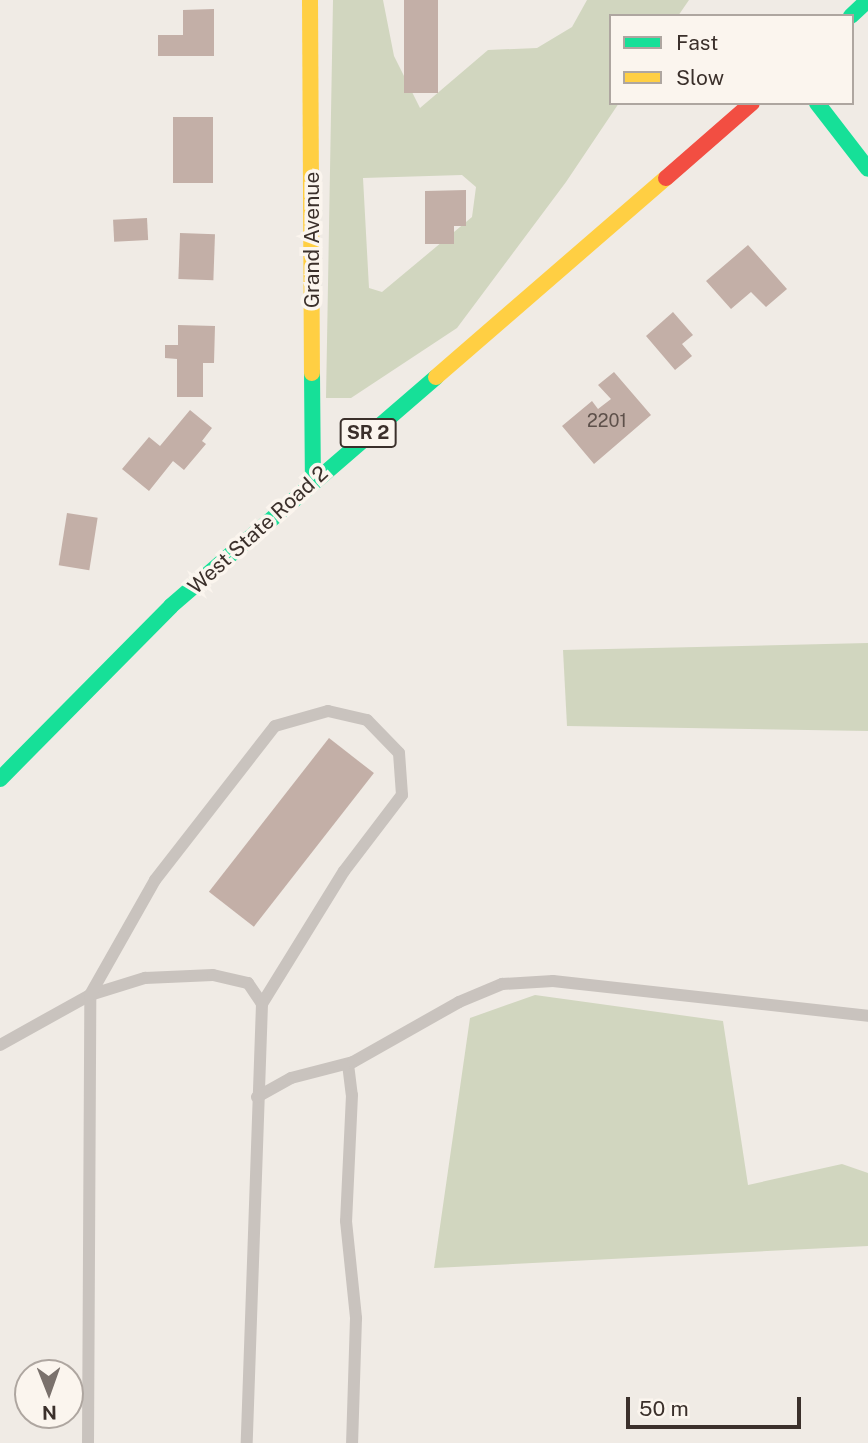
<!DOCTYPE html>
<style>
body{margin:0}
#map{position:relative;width:868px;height:1443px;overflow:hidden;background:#f0ebe5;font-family:"Public Sans",sans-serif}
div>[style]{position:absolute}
.green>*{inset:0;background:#d1d6bf}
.building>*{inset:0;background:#c3afa7;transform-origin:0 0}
.lane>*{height:12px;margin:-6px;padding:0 6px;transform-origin:6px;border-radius:6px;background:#c9c3be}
.fast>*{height:16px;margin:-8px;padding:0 8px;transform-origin:8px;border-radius:8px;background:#16e098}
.slow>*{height:16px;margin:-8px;padding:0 8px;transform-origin:8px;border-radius:8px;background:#ffcf43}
.jam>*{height:16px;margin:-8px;padding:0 8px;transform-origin:8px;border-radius:8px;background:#f24e42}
span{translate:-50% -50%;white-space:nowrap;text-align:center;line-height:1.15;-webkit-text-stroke:7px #fbf5ee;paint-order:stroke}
.number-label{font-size:18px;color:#5d504a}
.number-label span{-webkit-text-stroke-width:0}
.shield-label span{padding:2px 5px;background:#fbf5ee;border:2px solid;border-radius:5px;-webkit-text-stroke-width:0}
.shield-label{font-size:19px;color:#3b302b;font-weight:700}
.street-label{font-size:21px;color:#3b302b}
.legend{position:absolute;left:609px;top:14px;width:245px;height:91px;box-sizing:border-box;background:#fbf5ee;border:2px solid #aea6a0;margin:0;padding:9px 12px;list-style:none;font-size:21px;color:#3b302b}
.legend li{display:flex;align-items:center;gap:14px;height:35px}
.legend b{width:35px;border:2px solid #aea6a0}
.north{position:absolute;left:14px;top:1359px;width:70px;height:70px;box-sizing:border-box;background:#fbf5ee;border:2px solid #aea6a0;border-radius:50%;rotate:179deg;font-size:19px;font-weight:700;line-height:28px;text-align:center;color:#3b302b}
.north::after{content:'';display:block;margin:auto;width:24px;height:32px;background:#7a716c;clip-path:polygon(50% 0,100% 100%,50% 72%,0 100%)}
.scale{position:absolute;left:626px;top:1397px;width:175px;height:32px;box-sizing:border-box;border:4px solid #3b302b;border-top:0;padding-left:9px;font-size:21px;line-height:24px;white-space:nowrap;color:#3b302b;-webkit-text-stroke:5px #fbf5ee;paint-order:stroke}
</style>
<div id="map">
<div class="green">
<i style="clip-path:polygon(evenodd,333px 0,383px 0,394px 56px,420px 108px,488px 50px,537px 48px,572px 27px,587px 0,689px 0,678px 16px,611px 16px,611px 103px,619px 103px,566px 182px,457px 328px,351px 398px,326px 398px,333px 0,462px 175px,476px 187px,472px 217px,382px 292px,369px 288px,363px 178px,462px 175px)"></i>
<i style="clip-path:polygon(868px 643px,868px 731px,567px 726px,563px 650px)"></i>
<i style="clip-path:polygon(535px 995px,723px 1021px,748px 1185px,842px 1164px,868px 1173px,868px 1246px,434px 1268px,470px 1018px)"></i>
</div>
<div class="building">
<i style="left:404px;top:0;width:34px;height:93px"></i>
<i style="clip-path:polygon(214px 9px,214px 56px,158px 56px,158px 35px,183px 35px,183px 10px)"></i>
<i style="left:173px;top:117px;width:40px;height:66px"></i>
<i style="clip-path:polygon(466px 190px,466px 226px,454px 226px,454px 244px,425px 244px,425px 191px)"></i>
<i style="left:147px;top:218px;width:22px;height:34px;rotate:87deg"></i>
<i style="left:180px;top:233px;width:35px;height:46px;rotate:2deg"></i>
<i style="clip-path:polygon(748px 245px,787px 289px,766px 307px,751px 292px,731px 309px,706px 281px)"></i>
<i style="clip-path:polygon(673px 312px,693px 335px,682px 344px,692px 356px,675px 370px,646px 336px)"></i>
<i style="clip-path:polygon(178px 325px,215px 326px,214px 363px,203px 363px,203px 397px,177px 397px,177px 359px,165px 358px,165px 345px,178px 345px)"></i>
<i style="clip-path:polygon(614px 372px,651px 415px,594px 464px,562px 426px,592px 401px,598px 409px,611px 399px,598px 385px)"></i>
<i style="clip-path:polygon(190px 410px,212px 428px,202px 441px,206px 444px,184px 470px,173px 461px,149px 491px,122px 469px,149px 437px,160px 446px)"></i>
<i style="left:67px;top:513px;width:31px;height:53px;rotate:9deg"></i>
<i style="left:329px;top:738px;width:57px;height:195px;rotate:38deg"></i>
</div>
<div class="lane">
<i style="left:0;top:1045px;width:103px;rotate:-29.1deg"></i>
<i style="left:90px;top:995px;width:58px;rotate:-17.2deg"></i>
<i style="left:145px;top:978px;width:68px;rotate:-2.5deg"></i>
<i style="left:213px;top:975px;width:36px;rotate:13deg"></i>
<i style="left:248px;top:983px;width:25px;rotate:56deg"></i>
<i style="left:262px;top:1004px;width:439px;rotate:92deg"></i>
<i style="left:348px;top:1064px;width:31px;rotate:83deg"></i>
<i style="left:352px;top:1095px;width:126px;rotate:92.7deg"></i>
<i style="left:346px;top:1221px;width:98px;rotate:84.1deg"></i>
<i style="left:356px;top:1318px;width:125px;rotate:91.8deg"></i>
<i style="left:257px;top:1097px;width:39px;rotate:-29deg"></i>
<i style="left:291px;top:1078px;width:64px;rotate:-14.5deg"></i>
<i style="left:353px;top:1062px;width:122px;rotate:-29.5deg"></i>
<i style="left:459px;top:1002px;width:47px;rotate:-22.7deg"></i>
<i style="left:502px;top:984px;width:51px;rotate:-3.4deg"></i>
<i style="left:553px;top:981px;width:317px;rotate:6.3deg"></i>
<i style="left:88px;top:1443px;width:448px;rotate:-89.7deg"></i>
<i style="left:90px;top:995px;width:132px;rotate:-60.5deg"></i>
<i style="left:155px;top:880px;width:195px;rotate:-52.1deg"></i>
<i style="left:275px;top:726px;width:55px;rotate:-15.8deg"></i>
<i style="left:328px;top:711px;width:40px;rotate:13deg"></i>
<i style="left:367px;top:720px;width:46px;rotate:45.9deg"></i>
<i style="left:399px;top:753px;width:42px;rotate:85.9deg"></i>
<i style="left:402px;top:795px;width:96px;rotate:127.3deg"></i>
<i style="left:344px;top:871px;width:156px;rotate:121.7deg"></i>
</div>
<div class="fast">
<i style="left:851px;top:16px;width:23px;rotate:-43deg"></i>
<i style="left:817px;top:103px;width:83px;rotate:52.3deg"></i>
<i style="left:312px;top:373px;width:107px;rotate:89.5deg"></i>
<i style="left:0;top:779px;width:243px;rotate:-45.3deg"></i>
<i style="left:171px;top:606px;width:350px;rotate:-40.8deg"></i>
</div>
<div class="slow">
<i style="left:310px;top:0;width:373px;rotate:89.7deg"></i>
<i style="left:436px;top:377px;width:304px;rotate:-40.9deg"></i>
</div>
<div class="jam">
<i style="left:666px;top:178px;width:114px;rotate:-41.1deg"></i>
</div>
<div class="number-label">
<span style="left:607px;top:421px">2201</span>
</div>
<div class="shield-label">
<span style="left:368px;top:433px">SR 2</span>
</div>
<div class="street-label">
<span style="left:312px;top:240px;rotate:-90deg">Grand Avenue</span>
<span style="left:258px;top:530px;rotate:-42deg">West State Road 2</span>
</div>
<ul class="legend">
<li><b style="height:9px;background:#16e098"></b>Fast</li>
<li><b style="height:9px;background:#ffcf43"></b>Slow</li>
</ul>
<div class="north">N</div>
<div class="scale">50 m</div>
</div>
